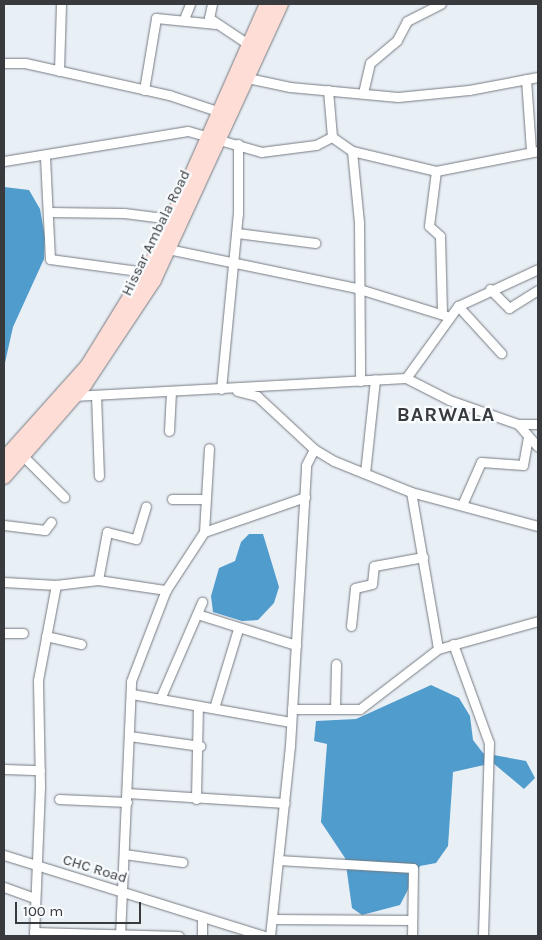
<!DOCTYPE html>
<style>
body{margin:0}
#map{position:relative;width:542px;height:940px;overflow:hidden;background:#e8eff5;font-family:Karla,sans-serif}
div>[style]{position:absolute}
.water>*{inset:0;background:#509ccd}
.roads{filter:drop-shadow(0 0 1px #767b81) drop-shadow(0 0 1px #767b81)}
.minor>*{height:9px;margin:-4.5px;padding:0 4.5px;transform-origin:4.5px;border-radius:4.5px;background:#fff}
.primary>*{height:14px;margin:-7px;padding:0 7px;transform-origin:7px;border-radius:7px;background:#feddd6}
span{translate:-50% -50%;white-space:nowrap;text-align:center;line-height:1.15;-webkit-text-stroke:4.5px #f9fcfe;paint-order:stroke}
.street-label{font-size:15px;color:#383a3d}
.district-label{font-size:20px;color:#383a3d;font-weight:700;letter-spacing:1px}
.frame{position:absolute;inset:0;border:5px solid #383a3d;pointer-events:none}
.scale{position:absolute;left:15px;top:902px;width:126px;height:22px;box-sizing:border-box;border:2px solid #383a3d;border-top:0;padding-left:6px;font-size:15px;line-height:18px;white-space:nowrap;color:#383a3d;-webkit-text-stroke:4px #f9fcfe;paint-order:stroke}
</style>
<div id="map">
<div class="water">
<i style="clip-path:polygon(4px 187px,29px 190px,40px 209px,45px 237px,44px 259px,13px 327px,4px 367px)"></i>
<i style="clip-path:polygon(249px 534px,263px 534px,279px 587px,274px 603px,258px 620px,242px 621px,213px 612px,211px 596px,219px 568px,235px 561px,241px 542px)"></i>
<i style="clip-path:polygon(431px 685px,459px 698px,470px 716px,473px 740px,483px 753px,526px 761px,535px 778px,524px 789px,493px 763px,453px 772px,448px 846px,436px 863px,420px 866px,400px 905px,362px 915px,352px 908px,345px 858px,321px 822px,327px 744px,314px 741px,316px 721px,356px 719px)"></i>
</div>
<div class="roads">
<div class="minor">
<i style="left:212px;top:4px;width:14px;rotate:102deg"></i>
<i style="left:209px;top:18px;width:54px;rotate:33.7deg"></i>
<i style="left:184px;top:19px;width:16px;rotate:-68deg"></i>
<i style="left:4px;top:63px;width:21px"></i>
<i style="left:25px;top:63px;width:148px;rotate:12.5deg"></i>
<i style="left:169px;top:95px;width:57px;rotate:18.4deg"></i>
<i style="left:59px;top:71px;width:67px;rotate:-88.3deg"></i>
<i style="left:243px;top:77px;width:48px;rotate:12deg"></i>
<i style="left:290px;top:87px;width:108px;rotate:5.3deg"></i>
<i style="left:398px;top:97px;width:71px;rotate:-5.6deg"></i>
<i style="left:469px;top:90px;width:70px;rotate:-10.7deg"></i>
<i style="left:526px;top:79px;width:71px;rotate:86deg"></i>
<i style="left:144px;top:90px;width:73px;rotate:-80.5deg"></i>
<i style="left:156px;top:18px;width:60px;rotate:5.7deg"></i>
<i style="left:328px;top:90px;width:47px;rotate:85.1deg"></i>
<i style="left:332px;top:137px;width:24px;rotate:35deg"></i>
<i style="left:352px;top:151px;width:71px;rotate:84.4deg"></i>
<i style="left:359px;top:222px;width:159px;rotate:89.6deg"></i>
<i style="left:363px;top:93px;width:31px;rotate:-77deg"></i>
<i style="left:370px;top:63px;width:35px;rotate:-40deg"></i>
<i style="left:397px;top:40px;width:21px;rotate:-62deg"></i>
<i style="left:407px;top:21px;width:38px;rotate:-27deg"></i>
<i style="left:352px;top:151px;width:86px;rotate:13.4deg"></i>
<i style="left:436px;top:171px;width:104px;rotate:-11.1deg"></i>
<i style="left:45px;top:157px;width:102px;rotate:87.2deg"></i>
<i style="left:50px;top:259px;width:96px;rotate:7.8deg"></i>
<i style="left:4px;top:161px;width:186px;rotate:-9.3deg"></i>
<i style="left:188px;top:131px;width:76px;rotate:16deg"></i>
<i style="left:261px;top:152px;width:55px;rotate:-7.3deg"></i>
<i style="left:316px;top:145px;width:18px;rotate:-27deg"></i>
<i style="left:436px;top:171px;width:55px;rotate:97.3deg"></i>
<i style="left:429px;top:226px;width:15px;rotate:42deg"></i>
<i style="left:440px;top:236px;width:78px;rotate:88.5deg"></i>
<i style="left:48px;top:212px;width:76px;rotate:0.8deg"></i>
<i style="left:124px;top:213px;width:48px;rotate:7.1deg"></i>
<i style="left:237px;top:233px;width:79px;rotate:7.3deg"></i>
<i style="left:163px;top:248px;width:197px;rotate:11.7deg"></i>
<i style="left:356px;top:288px;width:95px;rotate:17.1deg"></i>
<i style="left:490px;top:289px;width:27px;rotate:45deg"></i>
<i style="left:509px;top:308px;width:34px;rotate:-32deg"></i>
<i style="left:458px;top:306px;width:64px;rotate:47.5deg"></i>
<i style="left:406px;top:378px;width:89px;rotate:-54.2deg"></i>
<i style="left:458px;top:306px;width:88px;rotate:-24.8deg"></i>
<i style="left:221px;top:389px;width:176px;rotate:-84.5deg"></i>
<i style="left:238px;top:214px;width:70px;rotate:-90deg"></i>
<i style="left:237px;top:391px;width:21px;rotate:14deg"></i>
<i style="left:257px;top:396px;width:78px;rotate:42.9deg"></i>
<i style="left:314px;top:449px;width:23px;rotate:31deg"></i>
<i style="left:334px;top:461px;width:83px;rotate:21.9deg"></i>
<i style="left:411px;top:492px;width:131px;rotate:15deg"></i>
<i style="left:96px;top:395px;width:81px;rotate:87.9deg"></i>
<i style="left:73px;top:396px;width:333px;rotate:-3.1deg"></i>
<i style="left:406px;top:378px;width:48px;rotate:27.1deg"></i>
<i style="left:449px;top:400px;width:73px;rotate:19.2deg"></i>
<i style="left:518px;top:424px;width:30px;rotate:49deg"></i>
<i style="left:518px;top:424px;width:20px"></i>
<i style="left:169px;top:431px;width:40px;rotate:-87.1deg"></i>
<i style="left:24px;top:457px;width:57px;rotate:45deg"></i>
<i style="left:365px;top:473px;width:94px;rotate:-83.9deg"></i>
<i style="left:411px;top:492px;width:159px;rotate:80.2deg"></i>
<i style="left:172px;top:499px;width:33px"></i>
<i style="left:462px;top:505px;width:47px;rotate:-66.2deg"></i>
<i style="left:481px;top:462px;width:42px;rotate:4.1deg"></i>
<i style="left:523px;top:465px;width:27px;rotate:-80deg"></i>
<i style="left:4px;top:525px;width:41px;rotate:7deg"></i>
<i style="left:45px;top:530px;width:10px;rotate:-53deg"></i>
<i style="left:204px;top:532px;width:84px;rotate:-86.6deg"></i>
<i style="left:98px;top:580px;width:49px;rotate:-79.4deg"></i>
<i style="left:107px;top:532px;width:30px;rotate:14deg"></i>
<i style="left:136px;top:539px;width:34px;rotate:-73deg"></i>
<i style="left:4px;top:582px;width:52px;rotate:3.3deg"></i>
<i style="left:56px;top:585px;width:42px;rotate:-6.8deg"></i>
<i style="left:98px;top:580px;width:69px;rotate:8.4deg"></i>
<i style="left:197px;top:614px;width:104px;rotate:17.4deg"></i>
<i style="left:351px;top:626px;width:38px;rotate:-84deg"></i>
<i style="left:355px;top:588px;width:17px;rotate:-13deg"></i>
<i style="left:372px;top:584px;width:18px;rotate:-84deg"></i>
<i style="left:374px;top:566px;width:50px;rotate:-10.4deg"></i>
<i style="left:4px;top:633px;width:19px"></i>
<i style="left:46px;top:636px;width:36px;rotate:13deg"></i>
<i style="left:453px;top:644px;width:105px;rotate:70deg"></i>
<i style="left:489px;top:743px;width:193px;rotate:91.8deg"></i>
<i style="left:132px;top:694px;width:161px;rotate:10deg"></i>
<i style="left:160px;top:699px;width:106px;rotate:-66.6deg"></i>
<i style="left:214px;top:708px;width:83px;rotate:-73.1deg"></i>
<i style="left:292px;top:709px;width:68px"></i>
<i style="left:360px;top:709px;width:98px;rotate:-37.6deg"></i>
<i style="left:438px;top:649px;width:104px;rotate:-15.6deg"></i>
<i style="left:335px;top:709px;width:45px;rotate:-88.7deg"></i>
<i style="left:129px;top:736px;width:72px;rotate:8deg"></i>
<i style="left:4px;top:769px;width:36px;rotate:2deg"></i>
<i style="left:127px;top:793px;width:158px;rotate:3.6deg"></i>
<i style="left:59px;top:799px;width:68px;rotate:2.5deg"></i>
<i style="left:196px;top:799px;width:93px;rotate:-88.8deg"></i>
<i style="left:124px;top:854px;width:59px;rotate:7.9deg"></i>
<i style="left:4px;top:855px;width:272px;rotate:17.3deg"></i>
<i style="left:278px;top:860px;width:135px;rotate:3.4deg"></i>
<i style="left:413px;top:868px;width:68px;rotate:90.8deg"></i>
<i style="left:4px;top:887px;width:33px;rotate:20deg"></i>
<i style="left:202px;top:917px;width:19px;rotate:90deg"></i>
<i style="left:272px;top:919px;width:140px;rotate:0.4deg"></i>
<i style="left:34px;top:932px;width:145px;rotate:1.6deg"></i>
<i style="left:34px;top:936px;width:150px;rotate:-87.7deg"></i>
<i style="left:40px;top:786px;width:106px;rotate:-91.1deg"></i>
<i style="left:38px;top:680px;width:97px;rotate:-79.3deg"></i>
<i style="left:120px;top:936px;width:255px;rotate:-87.5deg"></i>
<i style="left:131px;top:681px;width:97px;rotate:-69deg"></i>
<i style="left:166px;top:590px;width:69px;rotate:-56.8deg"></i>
<i style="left:204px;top:532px;width:107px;rotate:-19.1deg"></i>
<i style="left:270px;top:936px;width:191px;rotate:-84deg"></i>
<i style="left:290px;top:746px;width:281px;rotate:-86.7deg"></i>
<i style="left:306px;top:465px;width:18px;rotate:-63deg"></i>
</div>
<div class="primary">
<i style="left:4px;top:459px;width:126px;rotate:-48.2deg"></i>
<i style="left:88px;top:365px;width:134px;rotate:-58.4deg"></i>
<i style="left:158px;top:251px;width:270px;rotate:-66.2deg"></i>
<i style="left:4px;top:477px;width:123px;rotate:-48.9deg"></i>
<i style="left:85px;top:384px;width:125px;rotate:-56.4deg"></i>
<i style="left:154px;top:280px;width:304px;rotate:-65.3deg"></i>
</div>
</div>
<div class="street-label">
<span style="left:156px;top:233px;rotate:-64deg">Hissar Ambala Road</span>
<span style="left:95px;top:869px;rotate:17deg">CHC Road</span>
</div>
<div class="district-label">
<span style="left:446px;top:414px">BARWALA</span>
</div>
<div class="frame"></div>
<div class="scale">100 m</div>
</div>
